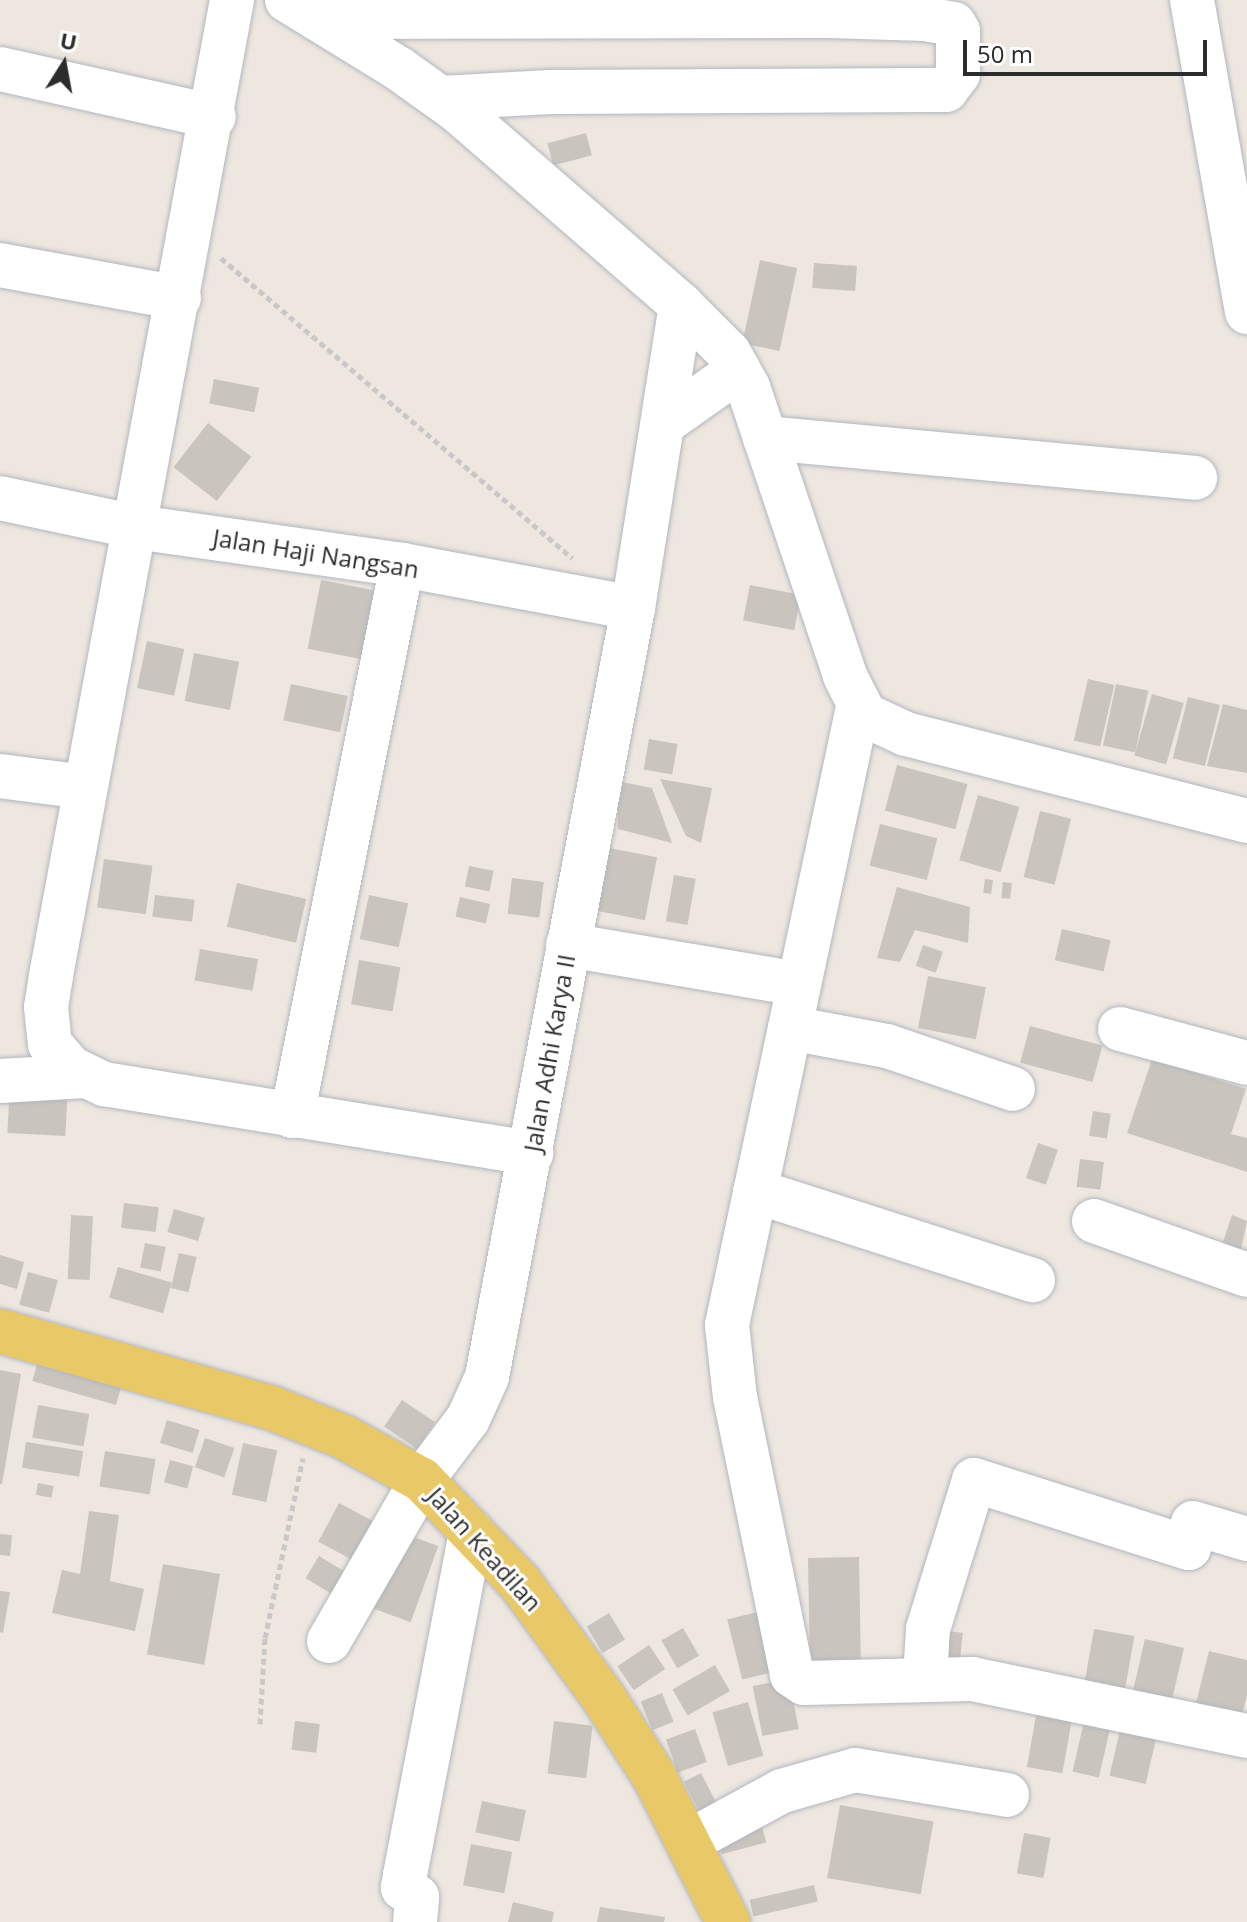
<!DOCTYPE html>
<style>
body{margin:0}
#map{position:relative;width:1247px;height:1922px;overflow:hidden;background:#ede7e0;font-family:"Open Sans",sans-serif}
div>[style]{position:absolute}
.building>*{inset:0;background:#c9c5be;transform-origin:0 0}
.path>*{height:5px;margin-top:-2.5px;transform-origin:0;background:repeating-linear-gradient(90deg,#c8c8c8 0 6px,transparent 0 10px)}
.roads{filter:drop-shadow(0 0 2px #b3b6bf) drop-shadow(0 0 2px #b3b6bf)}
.minor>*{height:44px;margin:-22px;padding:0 22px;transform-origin:22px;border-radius:22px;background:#fff}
.major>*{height:44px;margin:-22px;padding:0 22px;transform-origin:22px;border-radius:22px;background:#e9c868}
span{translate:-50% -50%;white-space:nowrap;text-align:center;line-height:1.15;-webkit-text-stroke:6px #fff;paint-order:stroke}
.street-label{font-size:24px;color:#2c2c2c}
.north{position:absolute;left:24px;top:24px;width:80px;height:80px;-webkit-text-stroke:6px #fff;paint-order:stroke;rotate:11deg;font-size:22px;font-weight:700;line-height:32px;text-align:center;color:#2c2c2c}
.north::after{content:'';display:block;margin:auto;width:28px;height:36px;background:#2c2c2c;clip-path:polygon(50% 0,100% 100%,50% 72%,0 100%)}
.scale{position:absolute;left:963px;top:40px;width:244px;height:36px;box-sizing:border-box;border:4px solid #2c2c2c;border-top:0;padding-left:10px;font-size:24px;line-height:28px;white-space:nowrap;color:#2c2c2c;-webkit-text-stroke:6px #fff;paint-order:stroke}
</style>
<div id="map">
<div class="building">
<i style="left:586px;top:133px;width:23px;height:40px;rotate:75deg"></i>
<i style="left:760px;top:260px;width:38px;height:85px;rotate:12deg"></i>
<i style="left:814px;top:263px;width:43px;height:25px;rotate:4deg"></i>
<i style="left:214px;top:379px;width:46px;height:25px;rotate:11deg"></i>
<i style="left:208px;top:423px;width:55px;height:56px;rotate:38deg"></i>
<i style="left:321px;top:580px;width:54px;height:70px;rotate:11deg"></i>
<i style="left:750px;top:585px;width:52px;height:36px;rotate:11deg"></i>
<i style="left:147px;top:641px;width:38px;height:48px;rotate:12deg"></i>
<i style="left:194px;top:653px;width:46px;height:49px;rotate:11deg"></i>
<i style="left:1088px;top:679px;width:27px;height:63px;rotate:13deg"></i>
<i style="left:291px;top:684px;width:58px;height:37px;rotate:12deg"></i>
<i style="left:1116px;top:684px;width:33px;height:63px;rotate:12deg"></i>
<i style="left:1152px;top:694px;width:33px;height:64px;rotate:16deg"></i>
<i style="left:1188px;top:697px;width:33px;height:63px;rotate:14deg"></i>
<i style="clip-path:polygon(1223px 704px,1247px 710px,1247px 773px,1207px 766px)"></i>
<i style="left:649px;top:739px;width:29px;height:31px;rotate:10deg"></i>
<i style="left:897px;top:765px;width:73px;height:47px;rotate:15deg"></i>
<i style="clip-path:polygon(660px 779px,712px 788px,701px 843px,686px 836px)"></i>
<i style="clip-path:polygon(617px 781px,652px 788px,672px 843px,618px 829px)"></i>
<i style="left:978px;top:795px;width:43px;height:68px;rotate:16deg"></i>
<i style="left:1040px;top:811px;width:32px;height:68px;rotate:14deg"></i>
<i style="left:880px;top:824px;width:59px;height:43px;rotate:14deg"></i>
<i style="left:609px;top:848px;width:49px;height:64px;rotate:11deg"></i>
<i style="left:104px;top:859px;width:49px;height:49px;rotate:8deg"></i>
<i style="left:469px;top:866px;width:25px;height:21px;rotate:11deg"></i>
<i style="left:674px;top:875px;width:22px;height:47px;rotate:10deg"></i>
<i style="left:512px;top:878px;width:32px;height:36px;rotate:7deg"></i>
<i style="left:985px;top:879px;width:8px;height:14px;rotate:7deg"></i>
<i style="left:1003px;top:882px;width:9px;height:16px;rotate:6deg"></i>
<i style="left:237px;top:883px;width:71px;height:45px;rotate:13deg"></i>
<i style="clip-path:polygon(897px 887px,970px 907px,968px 943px,915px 930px,900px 962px,877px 958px)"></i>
<i style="left:155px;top:895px;width:40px;height:22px;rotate:7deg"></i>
<i style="left:369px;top:895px;width:40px;height:45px;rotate:12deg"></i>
<i style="left:460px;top:897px;width:31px;height:20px;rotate:13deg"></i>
<i style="left:1062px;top:929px;width:50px;height:32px;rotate:13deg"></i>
<i style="left:923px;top:945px;width:21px;height:22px;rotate:19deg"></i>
<i style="left:200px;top:949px;width:59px;height:32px;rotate:10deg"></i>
<i style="left:359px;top:960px;width:42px;height:45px;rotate:10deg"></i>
<i style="left:928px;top:976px;width:59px;height:53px;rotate:11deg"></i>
<i style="left:1030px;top:1026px;width:75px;height:38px;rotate:15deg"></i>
<i style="clip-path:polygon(1152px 1059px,1246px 1089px,1231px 1134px,1247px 1138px,1247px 1172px,1127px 1133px)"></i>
<i style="left:10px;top:1083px;width:58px;height:50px;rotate:3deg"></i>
<i style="left:1093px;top:1111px;width:18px;height:25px;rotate:9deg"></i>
<i style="left:1038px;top:1143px;width:21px;height:37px;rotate:19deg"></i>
<i style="left:1080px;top:1159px;width:24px;height:28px;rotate:7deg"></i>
<i style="left:124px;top:1203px;width:35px;height:25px;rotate:7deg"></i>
<i style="left:174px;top:1209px;width:32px;height:24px;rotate:16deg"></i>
<i style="left:71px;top:1215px;width:22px;height:64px;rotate:3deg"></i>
<i style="clip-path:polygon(1232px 1215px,1247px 1221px,1238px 1264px,1218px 1257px)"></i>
<i style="left:145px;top:1243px;width:21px;height:25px;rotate:11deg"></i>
<i style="left:179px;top:1253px;width:18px;height:36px;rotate:13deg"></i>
<i style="clip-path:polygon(0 1255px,24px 1262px,17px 1289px,0 1284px)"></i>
<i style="left:118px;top:1267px;width:56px;height:32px;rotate:16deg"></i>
<i style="left:28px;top:1272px;width:31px;height:34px;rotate:15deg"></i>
<i style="left:40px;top:1354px;width:87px;height:28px;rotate:16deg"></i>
<i style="clip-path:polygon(0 1370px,21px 1374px,2px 1484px,0 1484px)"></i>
<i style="left:402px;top:1400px;width:40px;height:32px;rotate:34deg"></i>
<i style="left:38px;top:1405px;width:52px;height:33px;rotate:10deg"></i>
<i style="left:167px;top:1420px;width:34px;height:24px;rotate:17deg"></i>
<i style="left:205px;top:1438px;width:31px;height:31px;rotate:19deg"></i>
<i style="left:26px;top:1442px;width:58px;height:26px;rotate:9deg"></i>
<i style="left:243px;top:1443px;width:35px;height:53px;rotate:12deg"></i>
<i style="left:105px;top:1451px;width:51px;height:36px;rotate:9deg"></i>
<i style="left:170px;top:1460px;width:24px;height:23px;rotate:15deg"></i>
<i style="left:38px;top:1483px;width:16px;height:12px;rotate:11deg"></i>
<i style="left:339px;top:1503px;width:51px;height:44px;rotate:28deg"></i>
<i style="clip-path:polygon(89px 1511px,119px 1515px,110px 1581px,144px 1589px,135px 1631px,52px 1613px,62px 1570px,80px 1574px)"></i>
<i style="left:397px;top:1531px;width:44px;height:81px;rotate:20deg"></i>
<i style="left:0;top:1534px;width:12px;height:21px;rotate:5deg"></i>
<i style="left:319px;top:1556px;width:42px;height:26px;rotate:31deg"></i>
<i style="left:859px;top:1557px;width:112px;height:51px;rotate:89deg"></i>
<i style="left:163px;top:1564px;width:58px;height:92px;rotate:10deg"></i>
<i style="clip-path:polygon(0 1591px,10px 1592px,3px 1633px,0 1632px)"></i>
<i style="left:765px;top:1610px;width:62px;height:39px;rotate:76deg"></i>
<i style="left:609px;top:1613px;width:31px;height:26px;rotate:59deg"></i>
<i style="left:683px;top:1628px;width:32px;height:25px;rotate:60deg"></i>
<i style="left:1094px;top:1629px;width:41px;height:64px;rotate:10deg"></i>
<i style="left:936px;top:1630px;width:27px;height:34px;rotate:6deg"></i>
<i style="left:1145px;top:1639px;width:40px;height:69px;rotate:13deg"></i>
<i style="left:649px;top:1645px;width:29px;height:38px;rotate:56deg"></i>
<i style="clip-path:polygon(1209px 1651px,1247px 1660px,1247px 1695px,1239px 1727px,1193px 1715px)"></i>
<i style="left:715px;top:1665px;width:30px;height:49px;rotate:60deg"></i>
<i style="left:789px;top:1679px;width:51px;height:37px;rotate:79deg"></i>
<i style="left:662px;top:1693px;width:31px;height:23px;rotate:68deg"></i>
<i style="left:748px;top:1702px;width:56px;height:37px;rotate:74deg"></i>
<i style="left:1037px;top:1710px;width:36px;height:58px;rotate:10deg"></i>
<i style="left:1086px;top:1713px;width:27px;height:60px;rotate:13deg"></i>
<i style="left:295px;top:1721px;width:25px;height:29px;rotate:7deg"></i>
<i style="left:554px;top:1721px;width:39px;height:53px;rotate:7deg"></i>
<i style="left:1121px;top:1726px;width:37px;height:51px;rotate:13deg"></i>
<i style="left:695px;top:1729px;width:35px;height:31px;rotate:70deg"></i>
<i style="left:701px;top:1773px;width:38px;height:19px;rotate:63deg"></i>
<i style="left:482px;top:1801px;width:45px;height:32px;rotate:12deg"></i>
<i style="left:840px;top:1805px;width:95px;height:74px;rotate:10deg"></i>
<i style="left:761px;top:1823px;width:20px;height:46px;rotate:75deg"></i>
<i style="left:1024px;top:1833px;width:27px;height:41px;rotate:10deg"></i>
<i style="left:471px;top:1844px;width:42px;height:42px;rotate:11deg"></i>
<i style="left:814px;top:1885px;width:17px;height:66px;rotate:77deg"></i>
<i style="clip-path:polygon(513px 1902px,554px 1912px,552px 1922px,508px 1922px)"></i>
<i style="clip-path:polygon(600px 1907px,665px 1917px,664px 1922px,597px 1922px)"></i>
</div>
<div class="path">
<i style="left:221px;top:258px;width:462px;rotate:40.5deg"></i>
<i style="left:260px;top:1724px;width:86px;rotate:-86.7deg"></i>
<i style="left:265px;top:1638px;width:184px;rotate:-78.1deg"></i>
</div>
<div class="roads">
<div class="minor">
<i style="left:232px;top:0;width:993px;rotate:100.51deg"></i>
<i style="left:51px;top:976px;width:31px;rotate:99deg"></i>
<i style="left:46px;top:1007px;width:37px;rotate:84deg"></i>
<i style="left:50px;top:1044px;width:32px;rotate:49deg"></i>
<i style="left:71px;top:1068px;width:37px;rotate:26deg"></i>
<i style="left:104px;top:1084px;width:433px;rotate:9.2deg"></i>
<i style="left:287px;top:0;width:130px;rotate:31.5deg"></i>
<i style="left:398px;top:68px;width:74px;rotate:35.6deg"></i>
<i style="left:458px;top:111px;width:296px;rotate:41deg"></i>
<i style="left:681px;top:305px;width:68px;rotate:45deg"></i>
<i style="left:729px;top:353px;width:39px;rotate:61deg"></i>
<i style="left:748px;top:387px;width:305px;rotate:71.4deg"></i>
<i style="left:845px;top:676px;width:44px;rotate:62.9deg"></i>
<i style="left:865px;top:715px;width:45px;rotate:24.9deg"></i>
<i style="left:906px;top:734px;width:352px;rotate:14.3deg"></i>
<i style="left:1192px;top:0;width:317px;rotate:80deg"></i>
<i style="left:315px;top:17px;width:514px;rotate:-0.11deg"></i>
<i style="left:829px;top:16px;width:96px;rotate:1.8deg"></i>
<i style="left:925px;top:19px;width:29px;rotate:10deg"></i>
<i style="left:954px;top:24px;width:8px;rotate:60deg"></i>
<i style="left:958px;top:31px;width:43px;rotate:90deg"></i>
<i style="left:958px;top:74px;width:20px;rotate:127deg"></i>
<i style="left:946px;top:90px;width:396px;rotate:179.7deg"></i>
<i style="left:550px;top:92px;width:110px;rotate:176.9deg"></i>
<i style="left:0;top:69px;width:219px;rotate:12.6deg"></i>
<i style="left:0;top:265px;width:182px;rotate:10.4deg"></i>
<i style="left:665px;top:422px;width:90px;rotate:-35.1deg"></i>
<i style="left:765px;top:438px;width:432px;rotate:5.3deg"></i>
<i style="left:0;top:498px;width:139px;rotate:12deg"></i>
<i style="left:136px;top:527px;width:269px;rotate:8.1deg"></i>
<i style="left:402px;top:565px;width:235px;rotate:10.5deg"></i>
<i style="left:858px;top:707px;width:632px;rotate:101.97deg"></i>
<i style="left:727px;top:1325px;width:72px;rotate:83.7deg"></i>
<i style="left:735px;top:1397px;width:284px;rotate:78.4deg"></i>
<i style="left:792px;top:1675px;width:14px;rotate:34deg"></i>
<i style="left:804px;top:1683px;width:168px;rotate:-1.4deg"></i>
<i style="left:972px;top:1679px;width:281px;rotate:11.7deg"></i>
<i style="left:0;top:776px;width:86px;rotate:7.4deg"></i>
<i style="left:568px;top:945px;width:233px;rotate:9.6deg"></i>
<i style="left:790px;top:1028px;width:99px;rotate:10.5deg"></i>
<i style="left:887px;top:1046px;width:133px;rotate:18.8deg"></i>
<i style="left:1120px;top:1029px;width:131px;rotate:15deg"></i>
<i style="left:0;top:1081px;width:86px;rotate:-3.3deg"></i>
<i style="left:292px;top:1116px;width:562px;rotate:-78.71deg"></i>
<i style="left:755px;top:1191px;width:292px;rotate:17.8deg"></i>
<i style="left:1094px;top:1221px;width:162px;rotate:19.4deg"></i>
<i style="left:329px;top:1641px;width:186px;rotate:-60deg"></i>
<i style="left:422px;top:1480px;width:76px;rotate:-53deg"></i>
<i style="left:468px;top:1419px;width:46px;rotate:-65.7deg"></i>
<i style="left:487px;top:1377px;width:783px;rotate:-79.25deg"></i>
<i style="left:633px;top:608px;width:307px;rotate:-81deg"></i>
<i style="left:925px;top:1677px;width:48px;rotate:-86.4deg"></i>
<i style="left:928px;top:1629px;width:156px;rotate:-72.8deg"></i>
<i style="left:974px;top:1480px;width:225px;rotate:17.6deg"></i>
<i style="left:1189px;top:1548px;width:25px;rotate:-81deg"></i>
<i style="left:1193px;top:1523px;width:56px;rotate:16.5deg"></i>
<i style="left:688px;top:1842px;width:107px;rotate:-28.5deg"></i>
<i style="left:782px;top:1791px;width:76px;rotate:-16deg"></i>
<i style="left:855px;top:1770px;width:154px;rotate:9.3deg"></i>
<i style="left:415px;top:1922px;width:25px;rotate:-85deg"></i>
<i style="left:417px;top:1897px;width:17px;rotate:-147deg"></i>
<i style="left:403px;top:1888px;width:13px;rotate:-81deg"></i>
<i style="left:405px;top:1875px;width:350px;rotate:-79.1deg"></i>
</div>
<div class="major">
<i style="left:0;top:1331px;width:283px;rotate:15.8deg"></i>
<i style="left:272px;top:1408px;width:78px;rotate:21.9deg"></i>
<i style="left:344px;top:1437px;width:89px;rotate:28.9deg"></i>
<i style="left:422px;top:1480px;width:142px;rotate:46.4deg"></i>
<i style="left:520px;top:1583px;width:141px;rotate:53.9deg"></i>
<i style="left:603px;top:1697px;width:94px;rotate:57.2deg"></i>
<i style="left:654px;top:1776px;width:164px;rotate:63.1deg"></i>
</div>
</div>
<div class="street-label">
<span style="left:316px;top:553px;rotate:9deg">Jalan Haji Nangsan</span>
<span style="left:549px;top:1053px;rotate:-80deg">Jalan Adhi Karya II</span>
<span style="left:485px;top:1549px;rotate:48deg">Jalan Keadilan</span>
</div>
<div class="north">U</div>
<div class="scale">50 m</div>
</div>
